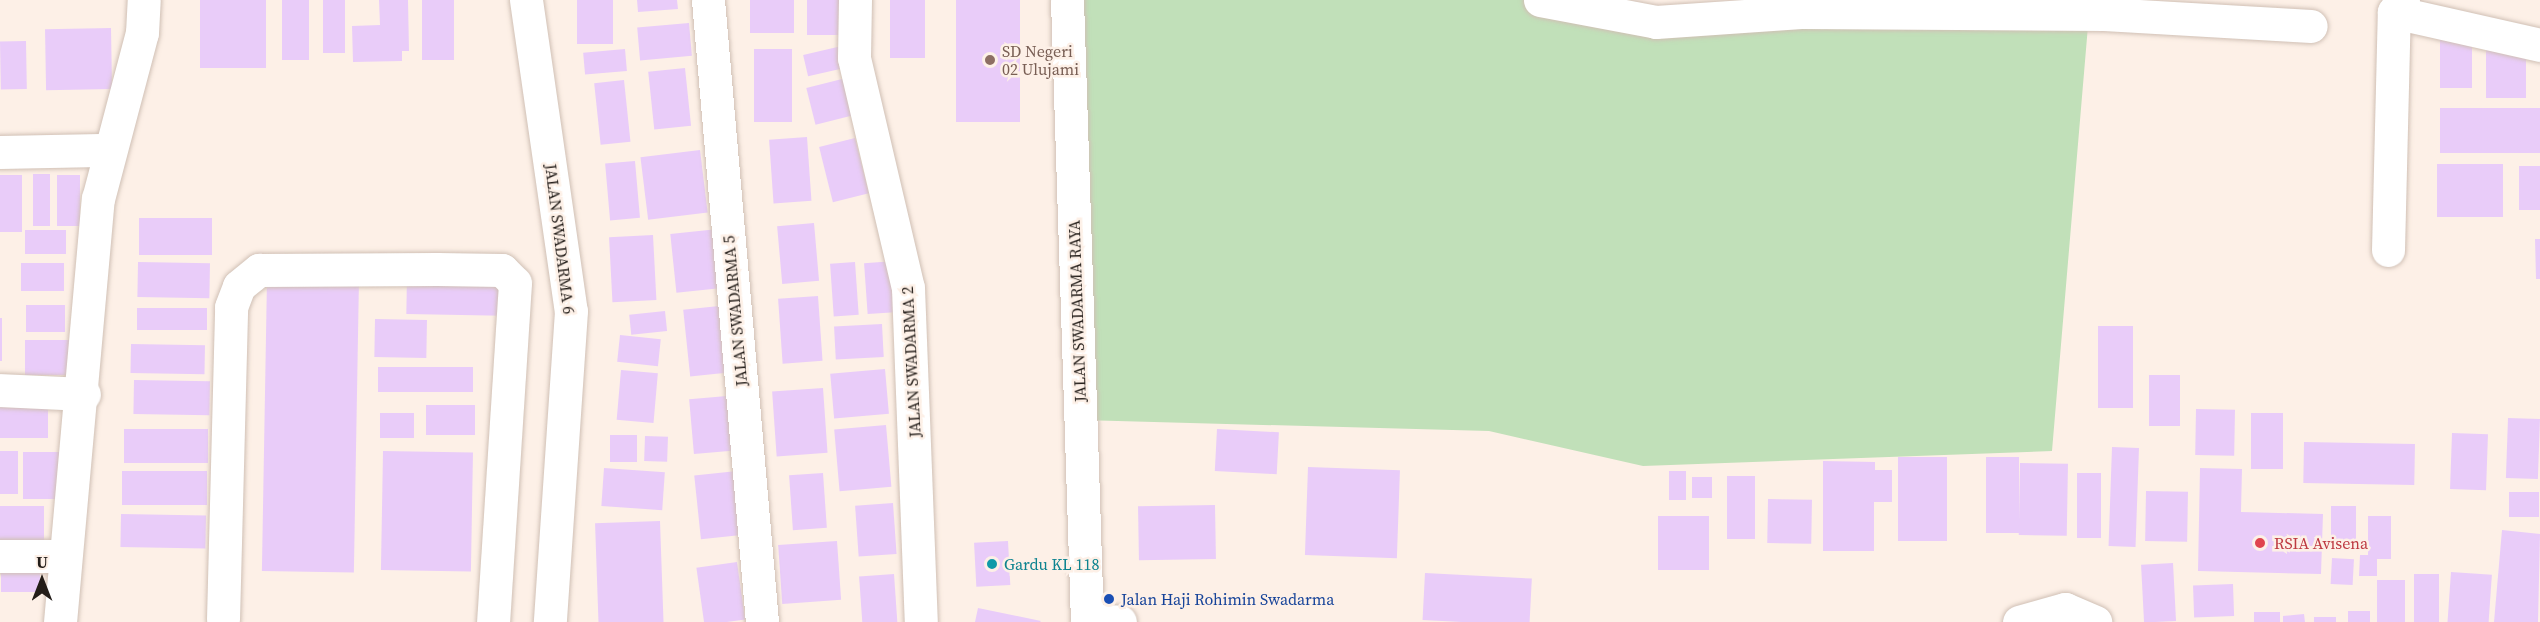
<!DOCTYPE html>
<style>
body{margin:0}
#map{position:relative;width:2540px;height:622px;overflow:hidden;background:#fdf0e7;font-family:"Source Serif 4",serif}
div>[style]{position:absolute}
.green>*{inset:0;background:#c1e0b9}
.building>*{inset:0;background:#e9ccf9;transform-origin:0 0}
.roads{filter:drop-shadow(0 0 2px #d0c0b5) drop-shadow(0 0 2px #d0c0b5)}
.minor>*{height:33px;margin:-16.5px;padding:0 16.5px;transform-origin:16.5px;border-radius:16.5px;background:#fff}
.secondary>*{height:33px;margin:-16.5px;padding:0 16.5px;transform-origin:16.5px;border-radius:16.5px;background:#fff}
.dots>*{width:16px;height:16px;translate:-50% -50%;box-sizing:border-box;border:3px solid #fdf0e7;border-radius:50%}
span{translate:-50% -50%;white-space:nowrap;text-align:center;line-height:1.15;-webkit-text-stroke:5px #fdf0e7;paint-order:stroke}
.education-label{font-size:16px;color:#785e54}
.left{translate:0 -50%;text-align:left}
.street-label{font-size:16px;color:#231d19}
.health-label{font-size:16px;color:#be3a42}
.culture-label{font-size:16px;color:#0d838f}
.transit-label{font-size:16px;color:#164399}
.north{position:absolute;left:12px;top:550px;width:60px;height:60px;-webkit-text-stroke:4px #fdf0e7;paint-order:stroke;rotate:0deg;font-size:16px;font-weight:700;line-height:24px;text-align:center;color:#231d19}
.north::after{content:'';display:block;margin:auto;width:21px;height:27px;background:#231d19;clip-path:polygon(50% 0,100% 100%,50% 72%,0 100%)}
</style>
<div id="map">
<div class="green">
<i style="clip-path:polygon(1069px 0,1529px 0,1596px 13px,2089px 14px,2052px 451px,1643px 466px,1489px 431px,1081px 420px)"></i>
</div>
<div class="building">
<i style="left:200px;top:0;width:66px;height:68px"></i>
<i style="left:282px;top:0;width:27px;height:60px"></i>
<i style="left:323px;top:0;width:22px;height:53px"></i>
<i style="clip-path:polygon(379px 0,408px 0,409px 51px,402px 51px,402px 61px,353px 62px,352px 26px,380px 25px)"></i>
<i style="left:422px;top:0;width:32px;height:60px"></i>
<i style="left:577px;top:0;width:36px;height:44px"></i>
<i style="clip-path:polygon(637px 0,677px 0,678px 9px,638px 12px)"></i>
<i style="left:750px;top:0;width:44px;height:33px"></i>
<i style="left:807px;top:0;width:40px;height:35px"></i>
<i style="left:890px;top:0;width:35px;height:58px"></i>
<i style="left:956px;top:0;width:64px;height:122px"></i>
<i style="left:689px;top:23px;width:33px;height:52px;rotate:85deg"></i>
<i style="left:111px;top:28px;width:61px;height:66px;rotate:89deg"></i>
<i style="left:2440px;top:39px;width:32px;height:49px"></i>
<i style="left:26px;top:41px;width:48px;height:26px;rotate:89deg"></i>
<i style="left:846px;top:45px;width:22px;height:44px;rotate:77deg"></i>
<i style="left:2486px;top:47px;width:40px;height:51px"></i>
<i style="left:625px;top:49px;width:22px;height:42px;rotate:85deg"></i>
<i style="left:754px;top:49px;width:38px;height:73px"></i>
<i style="left:685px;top:68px;width:58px;height:37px;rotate:84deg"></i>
<i style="left:850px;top:77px;width:38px;height:45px;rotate:76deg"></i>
<i style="left:624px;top:80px;width:62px;height:30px;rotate:84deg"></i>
<i style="left:2540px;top:108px;width:45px;height:100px;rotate:90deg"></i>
<i style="left:807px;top:137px;width:64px;height:38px;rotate:86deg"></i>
<i style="left:855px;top:138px;width:57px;height:37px;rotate:76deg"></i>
<i style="left:700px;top:150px;width:63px;height:60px;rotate:83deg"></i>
<i style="left:635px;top:161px;width:57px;height:30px;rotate:85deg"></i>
<i style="left:2503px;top:164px;width:53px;height:66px;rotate:90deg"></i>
<i style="left:2519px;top:166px;width:21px;height:44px"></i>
<i style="left:33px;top:174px;width:17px;height:52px"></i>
<i style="left:0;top:175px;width:22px;height:57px"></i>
<i style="left:57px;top:175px;width:23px;height:51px"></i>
<i style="left:139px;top:218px;width:73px;height:37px"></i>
<i style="left:814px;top:223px;width:58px;height:37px;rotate:85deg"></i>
<i style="left:718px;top:229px;width:59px;height:48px;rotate:84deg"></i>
<i style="left:25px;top:230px;width:41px;height:24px"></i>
<i style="left:653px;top:235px;width:65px;height:44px;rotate:87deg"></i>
<i style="clip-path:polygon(2535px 239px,2540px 239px,2540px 279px,2536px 279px)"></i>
<i style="left:895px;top:261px;width:51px;height:31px;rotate:86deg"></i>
<i style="left:138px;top:262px;width:72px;height:35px;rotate:1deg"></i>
<i style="left:855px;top:262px;width:53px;height:25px;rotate:86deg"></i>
<i style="left:21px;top:263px;width:43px;height:28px"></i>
<i style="left:407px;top:275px;width:96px;height:39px;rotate:1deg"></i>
<i style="left:267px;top:278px;width:92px;height:293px;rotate:1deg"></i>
<i style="left:818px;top:296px;width:65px;height:40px;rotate:86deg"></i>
<i style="left:26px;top:305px;width:39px;height:27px"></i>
<i style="left:719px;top:306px;width:67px;height:36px;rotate:84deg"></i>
<i style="left:137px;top:308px;width:70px;height:22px"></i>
<i style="left:665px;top:311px;width:20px;height:36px;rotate:84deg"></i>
<i style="left:0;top:318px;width:2px;height:43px"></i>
<i style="left:375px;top:319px;width:52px;height:38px;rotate:1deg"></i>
<i style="left:882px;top:324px;width:33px;height:48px;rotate:87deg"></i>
<i style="left:2098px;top:326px;width:35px;height:82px"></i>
<i style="left:620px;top:335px;width:41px;height:27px;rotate:6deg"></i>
<i style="left:25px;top:340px;width:53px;height:35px"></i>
<i style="left:131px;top:344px;width:74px;height:29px;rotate:1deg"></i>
<i style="left:378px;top:367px;width:95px;height:25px"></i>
<i style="left:885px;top:369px;width:45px;height:55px;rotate:85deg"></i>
<i style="left:621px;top:370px;width:37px;height:50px;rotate:5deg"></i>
<i style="left:2149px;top:375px;width:31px;height:51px"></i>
<i style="left:134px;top:380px;width:76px;height:34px;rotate:1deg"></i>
<i style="left:823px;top:388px;width:65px;height:51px;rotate:86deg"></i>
<i style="left:727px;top:396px;width:55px;height:38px;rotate:85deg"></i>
<i style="left:426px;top:405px;width:49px;height:30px"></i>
<i style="left:0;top:406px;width:48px;height:32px"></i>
<i style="left:2196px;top:409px;width:39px;height:46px;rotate:1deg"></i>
<i style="left:380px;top:413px;width:34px;height:25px"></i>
<i style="left:2251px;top:413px;width:32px;height:56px"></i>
<i style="left:2508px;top:418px;width:32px;height:60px;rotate:2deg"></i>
<i style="left:886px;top:425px;width:62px;height:52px;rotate:85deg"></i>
<i style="left:124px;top:429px;width:84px;height:34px"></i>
<i style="left:1217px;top:429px;width:62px;height:42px;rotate:3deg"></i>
<i style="left:2452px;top:433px;width:36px;height:56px;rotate:2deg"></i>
<i style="left:610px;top:435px;width:27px;height:27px"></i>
<i style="left:645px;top:436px;width:23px;height:25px;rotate:2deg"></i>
<i style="left:2304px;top:442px;width:111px;height:41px;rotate:1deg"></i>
<i style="left:2112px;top:447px;width:27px;height:99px;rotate:2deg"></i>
<i style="left:0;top:451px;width:18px;height:43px"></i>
<i style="left:383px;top:451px;width:90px;height:119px;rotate:1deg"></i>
<i style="left:23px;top:452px;width:40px;height:47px"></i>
<i style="left:1898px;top:457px;width:49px;height:84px"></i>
<i style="left:1986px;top:457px;width:33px;height:76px"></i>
<i style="clip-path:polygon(1823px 461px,1875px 462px,1875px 470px,1892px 470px,1892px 502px,1874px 502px,1874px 551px,1823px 551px)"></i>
<i style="left:2020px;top:463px;width:48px;height:72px;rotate:1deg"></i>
<i style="left:1308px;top:467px;width:92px;height:88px;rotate:2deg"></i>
<i style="left:604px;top:468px;width:61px;height:38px;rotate:4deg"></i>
<i style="clip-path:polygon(2200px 468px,2242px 469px,2241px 512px,2323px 514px,2321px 574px,2198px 571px)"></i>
<i style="left:122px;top:471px;width:85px;height:34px"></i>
<i style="left:737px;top:471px;width:64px;height:43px;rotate:84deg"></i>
<i style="left:1669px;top:471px;width:17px;height:29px"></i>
<i style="left:823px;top:473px;width:55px;height:34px;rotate:86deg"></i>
<i style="left:2077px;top:473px;width:24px;height:65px"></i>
<i style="left:1727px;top:476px;width:28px;height:63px"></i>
<i style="left:1692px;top:477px;width:20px;height:21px"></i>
<i style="left:2146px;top:491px;width:42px;height:50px;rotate:1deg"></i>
<i style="left:2509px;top:492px;width:30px;height:25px"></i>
<i style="left:1768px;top:499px;width:44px;height:44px;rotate:1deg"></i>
<i style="left:893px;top:503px;width:51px;height:38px;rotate:86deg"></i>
<i style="left:1215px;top:505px;width:54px;height:77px;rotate:89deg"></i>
<i style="left:0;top:506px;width:44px;height:39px"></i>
<i style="left:2331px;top:506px;width:25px;height:41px"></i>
<i style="left:121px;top:514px;width:85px;height:33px;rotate:1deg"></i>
<i style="left:1658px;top:516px;width:51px;height:54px"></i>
<i style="clip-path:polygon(2368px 516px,2391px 516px,2391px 559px,2377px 559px,2377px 576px,2359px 576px,2360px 555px,2368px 555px)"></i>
<i style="left:660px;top:521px;width:101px;height:65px;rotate:88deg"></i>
<i style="clip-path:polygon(2502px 530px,2540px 534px,2538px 622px,2494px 622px)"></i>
<i style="left:837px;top:541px;width:59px;height:59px;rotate:86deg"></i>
<i style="left:1008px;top:541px;width:44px;height:34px;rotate:87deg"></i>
<i style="left:2332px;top:558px;width:22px;height:26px;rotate:3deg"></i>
<i style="left:737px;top:562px;width:58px;height:41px;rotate:82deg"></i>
<i style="left:2173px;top:563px;width:58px;height:32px;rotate:87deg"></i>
<i style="left:1px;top:566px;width:39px;height:26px"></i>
<i style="left:2451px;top:572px;width:41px;height:50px;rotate:4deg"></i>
<i style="left:1425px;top:573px;width:107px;height:47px;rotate:3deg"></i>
<i style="left:894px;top:574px;width:48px;height:35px;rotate:86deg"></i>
<i style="left:2414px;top:574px;width:25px;height:48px"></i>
<i style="left:2377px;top:580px;width:28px;height:42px"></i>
<i style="left:2233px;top:584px;width:32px;height:40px;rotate:88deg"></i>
<i style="clip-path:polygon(978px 608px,1041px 621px,1040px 622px,975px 622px)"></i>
<i style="left:2348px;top:611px;width:22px;height:11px"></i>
<i style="left:2280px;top:612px;width:10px;height:26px;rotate:90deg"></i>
<i style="clip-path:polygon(2304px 614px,2305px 622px,2283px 622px,2283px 616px)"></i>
<i style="left:2314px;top:617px;width:22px;height:5px"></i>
</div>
<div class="roads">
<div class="minor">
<i style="left:526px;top:0;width:314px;rotate:81.8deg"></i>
<i style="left:571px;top:311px;width:312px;rotate:93.9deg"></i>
<i style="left:708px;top:0;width:624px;rotate:85.04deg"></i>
<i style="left:855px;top:0;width:58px;rotate:91deg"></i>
<i style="left:854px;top:58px;width:236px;rotate:76.8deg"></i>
<i style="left:908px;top:288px;width:334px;rotate:87.8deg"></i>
<i style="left:1540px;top:0;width:118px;rotate:10.7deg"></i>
<i style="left:1656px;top:22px;width:145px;rotate:-3.9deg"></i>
<i style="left:1801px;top:12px;width:303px;rotate:0.4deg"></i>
<i style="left:2104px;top:14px;width:207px;rotate:3.3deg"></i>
<i style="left:2403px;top:0;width:15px;rotate:127deg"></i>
<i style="left:2394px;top:12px;width:150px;rotate:12.7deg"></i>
<i style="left:0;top:152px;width:109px;rotate:-1.1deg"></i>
<i style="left:2388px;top:250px;width:238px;rotate:-88.6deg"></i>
<i style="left:0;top:390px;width:84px;rotate:2.7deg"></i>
<i style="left:0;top:556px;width:64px"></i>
<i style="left:223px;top:619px;width:312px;rotate:-88.5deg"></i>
<i style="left:231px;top:307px;width:22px;rotate:-69deg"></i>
<i style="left:239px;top:286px;width:26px;rotate:-39deg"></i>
<i style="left:259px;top:270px;width:178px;rotate:-0.3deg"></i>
<i style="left:437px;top:269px;width:65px;rotate:0.9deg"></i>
<i style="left:502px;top:270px;width:18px;rotate:45deg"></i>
<i style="left:515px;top:283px;width:340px;rotate:93.7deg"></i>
<i style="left:1087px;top:620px;width:33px;rotate:3deg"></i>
<i style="left:60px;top:622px;width:425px;rotate:-84.9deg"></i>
<i style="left:98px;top:199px;width:172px;rotate:-75.2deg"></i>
<i style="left:142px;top:33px;width:33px;rotate:-87deg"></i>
<i style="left:2019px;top:622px;width:48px;rotate:-15.8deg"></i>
<i style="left:2065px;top:609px;width:33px;rotate:23deg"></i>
</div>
<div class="secondary">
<i style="left:1067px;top:0;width:622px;rotate:88.16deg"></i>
</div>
</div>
<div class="dots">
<i style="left:990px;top:60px;background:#8d6e63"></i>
<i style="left:2260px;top:543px;background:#e0444e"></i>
<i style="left:992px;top:564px;background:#0f9aa8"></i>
<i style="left:1109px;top:599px;background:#1a4fb4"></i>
</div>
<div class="education-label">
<span class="left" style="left:1002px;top:60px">SD Negeri<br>02 Ulujami</span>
</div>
<div class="street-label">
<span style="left:560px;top:239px;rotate:83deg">JALAN SWADARMA 6</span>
<span style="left:735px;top:311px;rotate:-95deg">JALAN SWADARMA 5</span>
<span style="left:1077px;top:311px;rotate:-92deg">JALAN SWADARMA RAYA</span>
<span style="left:911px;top:362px;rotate:-93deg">JALAN SWADARMA 2</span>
</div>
<div class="health-label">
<span class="left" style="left:2274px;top:543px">RSIA Avisena</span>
</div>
<div class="culture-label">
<span class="left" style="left:1004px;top:564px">Gardu KL 118</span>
</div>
<div class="transit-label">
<span class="left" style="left:1121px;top:599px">Jalan Haji Rohimin Swadarma</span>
</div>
<div class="north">U</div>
</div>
